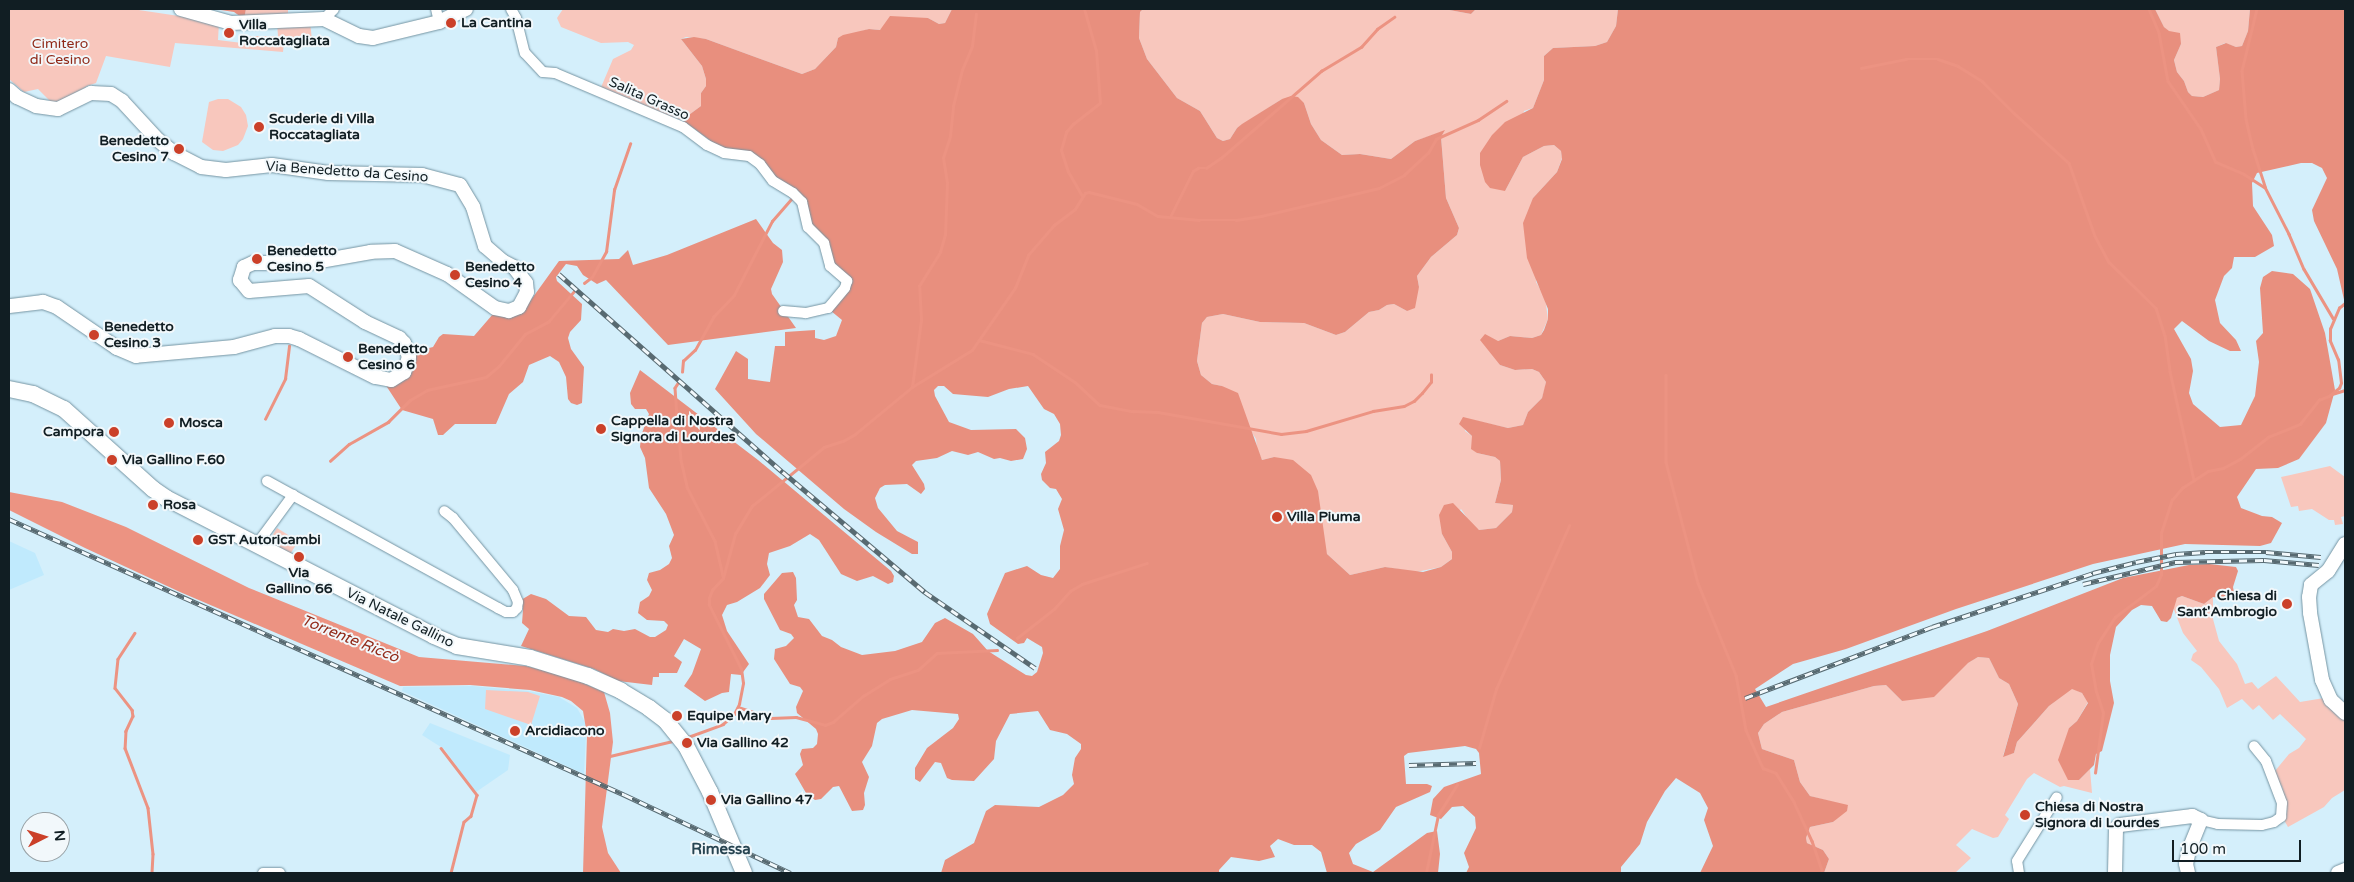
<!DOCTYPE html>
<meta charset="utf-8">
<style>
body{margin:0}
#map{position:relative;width:2354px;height:882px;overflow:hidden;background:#d4effb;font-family:"Varela Round",sans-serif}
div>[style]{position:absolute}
.built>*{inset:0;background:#c0eafd}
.green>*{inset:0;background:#f8c7bd;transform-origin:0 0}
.forest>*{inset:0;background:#e88f7e}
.water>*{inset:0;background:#ec9382}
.stream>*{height:2.5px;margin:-1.25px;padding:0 1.25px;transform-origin:1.25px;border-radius:1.25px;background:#ec9382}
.roads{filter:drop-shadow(0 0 1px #7594a2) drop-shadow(0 0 1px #7594a2)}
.street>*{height:10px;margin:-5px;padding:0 5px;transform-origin:5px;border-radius:5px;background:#fff}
.secondary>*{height:14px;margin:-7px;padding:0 7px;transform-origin:7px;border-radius:7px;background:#fff}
.primary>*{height:16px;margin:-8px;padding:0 8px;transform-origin:8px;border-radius:8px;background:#fff}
.rail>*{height:4.5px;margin-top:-2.25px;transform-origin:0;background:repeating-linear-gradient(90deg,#f2f8fb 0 8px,#586a71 0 16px);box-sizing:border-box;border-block:1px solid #586a71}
.dots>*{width:14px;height:14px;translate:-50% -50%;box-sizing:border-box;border:2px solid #f2f8fb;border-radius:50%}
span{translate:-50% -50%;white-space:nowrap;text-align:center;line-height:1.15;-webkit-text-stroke:4px #f2f8fb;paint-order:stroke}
.poi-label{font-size:14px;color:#111e23;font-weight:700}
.left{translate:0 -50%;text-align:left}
.right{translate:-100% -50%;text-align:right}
.park-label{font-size:14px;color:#902918}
.street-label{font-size:14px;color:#111e23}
.water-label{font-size:15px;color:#922b1a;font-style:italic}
.neighbourhood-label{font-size:15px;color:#274451;font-weight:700}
.frame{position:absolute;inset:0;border:10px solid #111e23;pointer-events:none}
.north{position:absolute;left:20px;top:812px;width:50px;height:50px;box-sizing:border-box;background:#f2f8fb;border:1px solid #98a1a5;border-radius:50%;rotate:85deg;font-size:14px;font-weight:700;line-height:20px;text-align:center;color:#111e23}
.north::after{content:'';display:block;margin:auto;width:18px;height:22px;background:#cb4029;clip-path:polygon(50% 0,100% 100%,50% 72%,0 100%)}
.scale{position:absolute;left:2172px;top:840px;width:129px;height:22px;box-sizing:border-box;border:2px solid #111e23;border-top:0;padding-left:6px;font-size:15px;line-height:18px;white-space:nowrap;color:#111e23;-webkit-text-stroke:4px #f2f8fb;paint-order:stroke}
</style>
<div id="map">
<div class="built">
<i style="clip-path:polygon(9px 541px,35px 553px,44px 575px,9px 590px)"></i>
<i style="clip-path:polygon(472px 686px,528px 691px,559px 697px,577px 708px,585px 722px,586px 735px,584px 774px,402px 691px,403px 687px)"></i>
<i style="clip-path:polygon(430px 723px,510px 755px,508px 770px,476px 792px,444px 749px,422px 735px)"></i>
</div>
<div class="green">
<i style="clip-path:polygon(9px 9px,132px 9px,219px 22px,218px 40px,242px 43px,243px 36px,278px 36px,277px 23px,310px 21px,312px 40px,284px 42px,283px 52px,175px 43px,170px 67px,106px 56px,96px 83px,87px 86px,65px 103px,51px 102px,38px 89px,24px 92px,9px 79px)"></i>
<i style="clip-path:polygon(246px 9px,288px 9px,288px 16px,244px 19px)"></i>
<i style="clip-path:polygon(563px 9px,952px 9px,945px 23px,939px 24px,928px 18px,885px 26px,880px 30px,869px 29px,838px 38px,836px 47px,815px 69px,802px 74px,706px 39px,686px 37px,681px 39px,702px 66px,706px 79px,706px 86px,701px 93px,701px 106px,682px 120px,599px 92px,613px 59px,631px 50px,634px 45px,628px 42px,601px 43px,561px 27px,557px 18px)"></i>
<i style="clip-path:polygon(1143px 9px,1444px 9px,1471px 14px,1476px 9px,1618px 9px,1616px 26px,1607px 42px,1595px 46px,1553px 48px,1544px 56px,1544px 80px,1533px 108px,1524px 111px,1505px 191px,1523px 157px,1544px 146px,1554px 145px,1561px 151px,1562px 158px,1557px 172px,1533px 198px,1536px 282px,1545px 298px,1548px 319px,1541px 335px,1532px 338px,1510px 336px,1498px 341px,1497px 359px,1500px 365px,1515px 370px,1532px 369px,1539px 372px,1546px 382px,1545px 388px,1542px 398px,1528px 412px,1523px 425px,1508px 428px,1464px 418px,1465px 431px,1472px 436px,1477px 453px,1495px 457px,1500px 461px,1501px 480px,1495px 503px,1513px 505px,1512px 512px,1496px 528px,1479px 530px,1472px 525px,1461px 509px,1442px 534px,1452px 552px,1453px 558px,1441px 567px,1416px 572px,1385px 567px,1350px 575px,1327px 554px,1324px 545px,1274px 457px,1262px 460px,1257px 449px,1256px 439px,1222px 386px,1212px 384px,1201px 375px,1197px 361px,1202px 323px,1207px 317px,1223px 314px,1260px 322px,1304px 323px,1336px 335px,1345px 332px,1369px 312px,1379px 310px,1387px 305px,1394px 304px,1407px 311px,1419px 287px,1417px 276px,1431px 257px,1457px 235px,1459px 228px,1446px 198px,1441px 137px,1444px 131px,1415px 141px,1391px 159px,1360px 154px,1342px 155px,1321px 140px,1311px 124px,1304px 103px,1282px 99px,1237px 128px,1230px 139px,1223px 141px,1217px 138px,1200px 111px,1177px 98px,1147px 59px,1139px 38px,1140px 12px)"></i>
<i style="clip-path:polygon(2155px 9px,2250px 9px,2248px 31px,2242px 46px,2236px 47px,2225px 43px,2216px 47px,2220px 79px,2219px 90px,2203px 97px,2192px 96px,2188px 92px,2184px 81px,2177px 72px,2174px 60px,2181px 44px,2164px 27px)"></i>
<i style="clip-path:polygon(218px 99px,228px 99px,241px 107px,246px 115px,248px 126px,243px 139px,238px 145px,223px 151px,213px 150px,202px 142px,209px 102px)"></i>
<i style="clip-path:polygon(2330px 466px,2345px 477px,2345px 516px,2341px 517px,2343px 524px,2335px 525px,2334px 520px,2329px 520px,2312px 509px,2299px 511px,2298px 506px,2291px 507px,2281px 477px)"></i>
<i style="left:277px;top:528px;width:25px;height:15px;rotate:32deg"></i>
<i style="clip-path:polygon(2182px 596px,2204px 604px,2213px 597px,2213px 619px,2219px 641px,2237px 664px,2245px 684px,2252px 682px,2258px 689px,2276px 676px,2300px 702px,2324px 698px,2345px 719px,2345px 790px,2332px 798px,2324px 807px,2288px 827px,2284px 820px,2284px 797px,2282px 787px,2275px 777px,2275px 771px,2289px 754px,2299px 748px,2306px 739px,2280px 714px,2273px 720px,2259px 705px,2253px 710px,2242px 699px,2227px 708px,2219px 689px,2201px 667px,2191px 660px,2193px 654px,2197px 651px,2183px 633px,2173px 607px,2177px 598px)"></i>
<i style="clip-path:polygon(1978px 657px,1989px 658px,1999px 678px,2009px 684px,2018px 704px,2003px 756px,2014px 753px,2017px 742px,2049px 706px,2072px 688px,2082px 693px,2088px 702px,2077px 721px,2069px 728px,2079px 780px,2090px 769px,2092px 793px,2064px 786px,2060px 787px,2034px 773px,2027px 779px,2005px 815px,2009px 819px,1998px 837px,1993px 838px,1972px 829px,1956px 845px,1971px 858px,1955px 873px,1824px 873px,1829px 859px,1823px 850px,1807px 843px,1806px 838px,1810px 827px,1833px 822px,1848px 806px,1810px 796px,1800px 782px,1794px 760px,1762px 749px,1758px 733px,1764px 724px,1782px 712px,1874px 686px,1886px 685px,1902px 701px)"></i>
<i style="clip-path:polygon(486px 690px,528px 692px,540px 696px,531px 725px,485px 709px)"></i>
</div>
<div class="forest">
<i style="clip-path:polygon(214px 9px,246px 9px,244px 19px,234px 12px)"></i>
<i style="clip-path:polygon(952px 9px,1143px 9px,1140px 12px,1139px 38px,1147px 59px,1177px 98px,1200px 111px,1217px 138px,1223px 141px,1230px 139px,1237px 128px,1242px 124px,1282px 99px,1291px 96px,1298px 97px,1304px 103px,1311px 124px,1321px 140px,1342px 155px,1360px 154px,1391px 159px,1415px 141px,1445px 130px,1441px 137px,1446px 198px,1459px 228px,1457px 235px,1431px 257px,1417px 276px,1419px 287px,1415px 308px,1407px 311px,1394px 304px,1387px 305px,1379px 310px,1369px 312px,1345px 332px,1336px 335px,1304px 323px,1260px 322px,1223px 314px,1207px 317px,1202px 323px,1197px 361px,1201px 375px,1212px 384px,1222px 386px,1238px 393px,1262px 460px,1274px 457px,1293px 460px,1311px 475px,1318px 491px,1327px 554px,1350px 575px,1385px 567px,1423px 572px,1441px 567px,1452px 559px,1452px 552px,1442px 534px,1439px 515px,1444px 505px,1453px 503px,1479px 530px,1496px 528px,1512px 512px,1513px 505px,1495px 503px,1501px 480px,1500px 461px,1495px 457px,1477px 453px,1471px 449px,1472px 436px,1459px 424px,1463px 417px,1508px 428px,1523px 425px,1528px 412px,1542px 398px,1546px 382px,1539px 372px,1532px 369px,1515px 370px,1500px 365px,1480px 340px,1485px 334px,1498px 341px,1510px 336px,1532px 338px,1541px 335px,1544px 330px,1548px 319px,1548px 309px,1527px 258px,1523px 223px,1533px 198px,1557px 172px,1562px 159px,1561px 151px,1554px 145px,1544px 146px,1523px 157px,1505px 191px,1490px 188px,1485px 182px,1480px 165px,1480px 153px,1492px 135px,1505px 122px,1533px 108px,1544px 80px,1544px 56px,1553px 48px,1595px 46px,1607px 42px,1616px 26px,1618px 9px,2155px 9px,2164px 27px,2169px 31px,2180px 33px,2181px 44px,2174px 60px,2177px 72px,2184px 81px,2188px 92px,2192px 96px,2203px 97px,2219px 90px,2220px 79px,2216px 47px,2226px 43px,2236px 47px,2242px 46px,2248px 31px,2250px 9px,2345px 9px,2345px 304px,2337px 269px,2314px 221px,2312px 210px,2327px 178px,2322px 168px,2312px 163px,2301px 163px,2257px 173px,2252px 183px,2253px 206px,2272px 235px,2274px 246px,2255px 257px,2234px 257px,2232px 268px,2224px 276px,2215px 300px,2220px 323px,2236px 340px,2241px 351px,2230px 351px,2209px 341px,2182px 321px,2174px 329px,2191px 359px,2193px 371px,2189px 393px,2193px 404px,2220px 427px,2241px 425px,2255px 396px,2259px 362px,2256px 341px,2263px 333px,2260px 288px,2263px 277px,2272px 271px,2293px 274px,2310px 289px,2325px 333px,2335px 390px,2326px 423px,2299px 459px,2278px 468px,2256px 469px,2237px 497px,2241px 508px,2262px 516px,2272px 517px,2282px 523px,2271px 543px,2260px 546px,2185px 544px,2093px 564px,1956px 609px,1846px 649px,1793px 664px,1755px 689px,1766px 707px,1987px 631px,2123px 578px,2189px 565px,2209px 564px,2236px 567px,2238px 571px,2233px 587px,2235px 598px,2230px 600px,2213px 597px,2204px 604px,2182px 596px,2177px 598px,2171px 618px,2167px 622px,2161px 621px,2152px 606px,2141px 605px,2132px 610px,2116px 627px,2110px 655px,2110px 681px,2114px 703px,2102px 751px,2096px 754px,2094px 765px,2079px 780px,2068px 780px,2058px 760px,2069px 728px,2077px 721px,2088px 703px,2082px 693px,2072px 689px,2049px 706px,2017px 742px,2014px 753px,2003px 757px,2018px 704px,2009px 684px,1999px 678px,1989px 658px,1978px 657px,1968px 663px,1934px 697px,1902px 701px,1886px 685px,1874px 686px,1782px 712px,1764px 724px,1758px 733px,1762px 749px,1794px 760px,1800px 782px,1810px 796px,1848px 805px,1847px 811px,1833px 822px,1810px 827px,1806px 838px,1807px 843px,1823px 850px,1829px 859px,1824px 873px,1700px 873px,1713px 846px,1704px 820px,1708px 808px,1700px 793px,1676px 778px,1665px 791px,1647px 822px,1640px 844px,1621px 867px,1621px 873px,1466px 873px,1469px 867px,1464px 853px,1476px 828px,1475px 817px,1463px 806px,1452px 807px,1441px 819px,1430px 815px,1433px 799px,1444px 787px,1481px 774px,1479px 753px,1476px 749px,1465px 746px,1408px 753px,1404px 756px,1406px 784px,1427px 784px,1432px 786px,1430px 792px,1396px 807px,1380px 830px,1356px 844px,1349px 853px,1353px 864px,1373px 872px,1427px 833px,1437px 831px,1440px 854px,1438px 873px,1327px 873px,1321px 852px,1312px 845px,1294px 845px,1278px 839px,1270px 846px,1275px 857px,1259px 861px,1231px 857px,1219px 870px,1219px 873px,941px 873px,945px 860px,974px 843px,986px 811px,995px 805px,1039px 807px,1063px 795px,1074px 784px,1072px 775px,1075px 758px,1081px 749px,1081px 744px,1067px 734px,1050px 730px,1038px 711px,1010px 714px,996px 741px,994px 759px,974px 781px,952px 780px,947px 778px,941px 763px,935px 762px,920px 782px,915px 779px,915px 768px,927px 748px,953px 728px,959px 719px,958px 714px,912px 710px,882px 719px,877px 723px,872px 746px,862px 762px,869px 777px,864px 793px,865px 805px,863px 810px,852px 811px,839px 786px,833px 787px,821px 799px,815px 800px,806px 793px,795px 774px,803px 765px,800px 754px,802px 749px,813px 748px,817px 744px,818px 734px,816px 729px,797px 713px,796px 707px,803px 691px,800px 687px,790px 684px,774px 659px,775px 649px,786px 646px,794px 638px,791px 634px,780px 630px,764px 599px,764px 594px,782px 573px,793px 572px,796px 578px,797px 600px,794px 605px,798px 617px,809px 619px,822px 636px,832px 640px,841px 647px,862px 655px,895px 651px,922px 642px,935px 623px,945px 618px,973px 634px,988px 651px,1026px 675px,1032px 676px,1037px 672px,1043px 653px,1042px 647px,1027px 638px,1024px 643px,1018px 644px,990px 624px,987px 614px,1005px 573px,1027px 566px,1041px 575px,1053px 578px,1060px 569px,1060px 546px,1064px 530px,1058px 509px,1062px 499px,1056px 489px,1050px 488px,1042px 480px,1041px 474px,1046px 463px,1045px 452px,1059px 441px,1061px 435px,1060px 424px,1054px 414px,1044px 409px,1028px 386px,1009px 389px,988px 397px,953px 394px,944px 386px,938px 386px,934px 390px,935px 396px,949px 422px,971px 430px,1016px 429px,1025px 438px,1027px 449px,1023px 459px,1011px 461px,1000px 458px,994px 459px,978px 452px,968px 455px,952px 451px,937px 458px,916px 461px,912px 465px,924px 484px,925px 489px,921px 494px,907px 484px,885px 485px,880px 488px,875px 498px,878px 508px,897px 531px,918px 542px,918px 554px,912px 554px,876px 532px,844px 509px,756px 434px,715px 389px,736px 351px,748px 359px,748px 379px,770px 382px,775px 346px,785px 346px,785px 332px,815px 330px,815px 338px,824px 340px,836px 336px,842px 320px,831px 311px,850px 283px,834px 267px,812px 228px,805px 205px,777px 180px,761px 160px,719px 147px,682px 120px,701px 106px,701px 93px,706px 86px,706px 79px,702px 66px,681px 39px,694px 37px,706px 39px,802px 74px,815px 69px,836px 47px,838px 38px,843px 35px,869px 29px,880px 30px,890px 16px,928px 18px,939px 24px,945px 23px)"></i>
<i style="clip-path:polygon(1444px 9px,1476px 9px,1471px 14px)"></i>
<i style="clip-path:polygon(756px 219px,773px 243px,782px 250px,783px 262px,771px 289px,772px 294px,796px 328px,668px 345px,606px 280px,597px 284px,583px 275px,577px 266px,566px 264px,556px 277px,557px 281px,582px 304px,581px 320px,570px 332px,568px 338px,571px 349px,584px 367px,582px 403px,577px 405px,571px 403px,568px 399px,566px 377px,559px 362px,550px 356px,529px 365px,523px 382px,509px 394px,496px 424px,455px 424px,443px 435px,438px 435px,433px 419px,402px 410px,385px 384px,404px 379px,414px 369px,415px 356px,425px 349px,433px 347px,439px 337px,443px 334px,474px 336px,493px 314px,523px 311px,559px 261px,619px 259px,628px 250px,633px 265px,667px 255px)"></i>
<i style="clip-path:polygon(640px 370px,758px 460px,891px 571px,894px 576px,893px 582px,888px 584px,873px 576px,857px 581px,841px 574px,819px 540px,810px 534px,790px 546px,769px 553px,767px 564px,770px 575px,760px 588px,737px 602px,727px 605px,722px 615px,727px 631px,749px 664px,741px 675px,731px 674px,729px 692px,722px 693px,705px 701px,684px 686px,692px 674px,701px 649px,684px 639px,674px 656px,682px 662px,677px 673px,659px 673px,659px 677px,653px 677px,652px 685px,618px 681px,594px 669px,521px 646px,529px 629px,522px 623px,523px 610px,521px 600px,531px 594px,546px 599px,569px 616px,586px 617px,596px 630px,608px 632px,613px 629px,624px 631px,635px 629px,650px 637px,655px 637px,666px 630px,668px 625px,664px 621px,647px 620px,638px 613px,640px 602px,649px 596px,652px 590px,647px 580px,649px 573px,660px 570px,669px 564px,672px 558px,669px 546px,674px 535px,666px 514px,649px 488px,645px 458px,640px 447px,641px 436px,649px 414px,646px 409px,635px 409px,631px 404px,630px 393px)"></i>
</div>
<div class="water">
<i style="clip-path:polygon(9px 492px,62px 502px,126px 527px,249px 588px,419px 657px,526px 666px,569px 677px,604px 692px,610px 713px,613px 742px,602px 827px,608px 853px,621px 873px,583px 873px,587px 735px,583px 711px,571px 701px,562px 697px,530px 690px,470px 685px,400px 686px,180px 592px,85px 548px,9px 510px)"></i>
</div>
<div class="stream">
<i style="left:2149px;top:9px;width:26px;rotate:67deg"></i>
<i style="left:2159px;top:33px;width:49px;rotate:79.4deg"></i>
<i style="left:2168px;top:81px;width:58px;rotate:55.5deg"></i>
<i style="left:2201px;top:129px;width:36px;rotate:66deg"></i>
<i style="left:2216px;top:162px;width:30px;rotate:23deg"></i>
<i style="left:2244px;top:174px;width:24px;rotate:33deg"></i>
<i style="left:2257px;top:9px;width:64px;rotate:103.6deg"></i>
<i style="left:2242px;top:71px;width:48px;rotate:85.2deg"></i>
<i style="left:2246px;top:119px;width:31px;rotate:77deg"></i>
<i style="left:2253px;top:149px;width:40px;rotate:72deg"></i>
<i style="left:2265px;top:187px;width:53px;rotate:62.9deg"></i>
<i style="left:2289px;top:234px;width:38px;rotate:67deg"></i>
<i style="left:2304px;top:269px;width:57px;rotate:59.4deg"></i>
<i style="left:1861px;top:68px;width:46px;rotate:-11.3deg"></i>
<i style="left:1906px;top:59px;width:32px"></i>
<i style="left:1938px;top:59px;width:21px;rotate:19deg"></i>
<i style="left:1958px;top:66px;width:28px;rotate:32deg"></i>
<i style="left:1982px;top:81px;width:45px;rotate:45deg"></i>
<i style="left:2014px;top:113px;width:74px;rotate:42.3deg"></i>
<i style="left:2069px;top:163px;width:77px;rotate:70.4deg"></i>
<i style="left:2095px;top:236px;width:30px;rotate:62deg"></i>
<i style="left:2109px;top:262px;width:66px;rotate:44.4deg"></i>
<i style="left:2156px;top:308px;width:28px;rotate:72deg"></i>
<i style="left:2165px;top:335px;width:36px;rotate:82deg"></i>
<i style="left:2170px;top:371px;width:112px;rotate:77.6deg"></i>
<i style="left:1082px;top:196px;width:28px;rotate:-120deg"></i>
<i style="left:1068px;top:172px;width:23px;rotate:-108deg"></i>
<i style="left:1061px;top:150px;width:19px;rotate:-74deg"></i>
<i style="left:1066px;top:132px;width:11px;rotate:-49deg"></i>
<i style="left:1073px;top:124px;width:34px;rotate:-38deg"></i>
<i style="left:1100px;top:103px;width:52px;rotate:-94.4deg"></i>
<i style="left:1096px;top:51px;width:44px;rotate:-105.9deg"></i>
<i style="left:1170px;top:217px;width:51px;rotate:-63.4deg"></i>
<i style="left:1193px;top:171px;width:6px;rotate:-31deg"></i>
<i style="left:1198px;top:168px;width:8px"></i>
<i style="left:1206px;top:168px;width:18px;rotate:-34deg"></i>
<i style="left:1221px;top:158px;width:133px;rotate:-41deg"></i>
<i style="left:1321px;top:71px;width:47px;rotate:-31deg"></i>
<i style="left:1361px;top:47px;width:24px;rotate:-48deg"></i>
<i style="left:1377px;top:29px;width:21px;rotate:-35deg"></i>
<i style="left:584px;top:283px;width:10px;rotate:-37deg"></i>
<i style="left:592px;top:277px;width:29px;rotate:-61deg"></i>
<i style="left:606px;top:252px;width:63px;rotate:-82.6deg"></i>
<i style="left:614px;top:190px;width:49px;rotate:-70.8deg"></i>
<i style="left:979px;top:340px;width:56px;rotate:14.5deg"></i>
<i style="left:1033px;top:354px;width:50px;rotate:33.7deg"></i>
<i style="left:1075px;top:382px;width:34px;rotate:43deg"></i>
<i style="left:1100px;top:405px;width:33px;rotate:11deg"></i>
<i style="left:1132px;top:411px;width:26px;rotate:2deg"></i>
<i style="left:1158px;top:412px;width:125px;rotate:10.1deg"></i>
<i style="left:1281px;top:434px;width:25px;rotate:-7deg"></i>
<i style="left:1306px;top:431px;width:70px;rotate:-16.6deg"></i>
<i style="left:1373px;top:411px;width:31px;rotate:-9deg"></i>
<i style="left:1404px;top:406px;width:11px;rotate:-27deg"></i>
<i style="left:1414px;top:401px;width:11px;rotate:-45deg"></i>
<i style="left:1422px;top:393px;width:14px;rotate:-51deg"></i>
<i style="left:1431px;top:382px;width:7px;rotate:-90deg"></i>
<i style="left:682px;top:372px;width:11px;rotate:-85deg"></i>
<i style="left:683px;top:361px;width:16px;rotate:-43deg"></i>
<i style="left:695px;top:350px;width:38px;rotate:-61deg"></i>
<i style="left:713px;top:317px;width:30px;rotate:-46deg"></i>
<i style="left:734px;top:295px;width:83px;rotate:-62.8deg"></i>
<i style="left:772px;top:221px;width:30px;rotate:-49deg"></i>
<i style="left:1666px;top:375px;width:87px;rotate:90deg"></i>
<i style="left:1666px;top:462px;width:125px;rotate:75.2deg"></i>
<i style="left:1698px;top:583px;width:100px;rotate:67.6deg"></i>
<i style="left:1736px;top:675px;width:56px;rotate:79.7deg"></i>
<i style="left:1746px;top:730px;width:42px;rotate:65.9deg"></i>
<i style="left:1763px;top:768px;width:14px;rotate:21deg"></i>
<i style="left:1776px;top:773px;width:34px;rotate:58deg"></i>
<i style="left:1794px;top:802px;width:43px;rotate:65.2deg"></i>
<i style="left:1812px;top:841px;width:34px;rotate:71deg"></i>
<i style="left:679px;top:382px;width:7px;rotate:124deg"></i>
<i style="left:675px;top:388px;width:26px;rotate:86deg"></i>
<i style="left:677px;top:414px;width:46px;rotate:85deg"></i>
<i style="left:681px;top:460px;width:28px;rotate:77deg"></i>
<i style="left:687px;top:487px;width:61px;rotate:62.6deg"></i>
<i style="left:715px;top:541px;width:36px;rotate:77deg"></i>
<i style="left:912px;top:387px;width:68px;rotate:-82.3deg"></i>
<i style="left:921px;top:320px;width:34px;rotate:-93deg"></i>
<i style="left:919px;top:286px;width:40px;rotate:-58deg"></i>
<i style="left:940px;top:252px;width:18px;rotate:-74deg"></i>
<i style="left:945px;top:235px;width:52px;rotate:-87.8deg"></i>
<i style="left:947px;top:183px;width:25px;rotate:-99deg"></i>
<i style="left:943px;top:158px;width:23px;rotate:-72deg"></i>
<i style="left:950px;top:136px;width:30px;rotate:-84deg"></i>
<i style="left:953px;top:106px;width:37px;rotate:-76deg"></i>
<i style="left:962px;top:70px;width:26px;rotate:-67deg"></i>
<i style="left:972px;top:46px;width:32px;rotate:-83deg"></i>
<i style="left:2332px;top:394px;width:14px;rotate:-17deg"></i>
<i style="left:265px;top:419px;width:45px;rotate:-63.4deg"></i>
<i style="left:285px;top:379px;width:33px;rotate:-83deg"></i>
<i style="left:330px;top:461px;width:25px;rotate:-42deg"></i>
<i style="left:349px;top:444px;width:45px;rotate:-29.4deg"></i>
<i style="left:388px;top:422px;width:31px;rotate:-45deg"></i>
<i style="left:410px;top:400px;width:20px;rotate:-30deg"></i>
<i style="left:427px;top:390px;width:60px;rotate:-12.4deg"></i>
<i style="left:486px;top:377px;width:17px;rotate:-40deg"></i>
<i style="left:499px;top:366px;width:41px;rotate:-50.9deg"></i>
<i style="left:525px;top:334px;width:27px;rotate:-28deg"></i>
<i style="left:549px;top:321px;width:39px;rotate:-50deg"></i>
<i style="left:135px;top:633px;width:31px;rotate:123deg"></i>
<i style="left:118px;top:659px;width:29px;rotate:96deg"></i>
<i style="left:115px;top:688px;width:28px;rotate:52deg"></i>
<i style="left:132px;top:710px;width:6px;rotate:81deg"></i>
<i style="left:133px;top:716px;width:17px;rotate:115deg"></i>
<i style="left:126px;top:731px;width:17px;rotate:93deg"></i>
<i style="left:125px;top:748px;width:64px;rotate:69deg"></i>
<i style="left:148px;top:808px;width:46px;rotate:83.8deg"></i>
<i style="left:153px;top:854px;width:19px;rotate:93deg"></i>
<i style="left:1017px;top:638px;width:47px;rotate:-38.1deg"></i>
<i style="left:1054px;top:609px;width:24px;rotate:-48deg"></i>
<i style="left:1070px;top:591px;width:14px;rotate:-30deg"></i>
<i style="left:1082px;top:584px;width:68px;rotate:-17.9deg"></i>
<i style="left:738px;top:707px;width:35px;rotate:18deg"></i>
<i style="left:771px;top:718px;width:25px;rotate:-2deg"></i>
<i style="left:796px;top:717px;width:30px;rotate:15deg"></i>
<i style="left:825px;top:725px;width:9px;rotate:-21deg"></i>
<i style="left:833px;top:722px;width:40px;rotate:-41deg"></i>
<i style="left:863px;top:696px;width:32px;rotate:-32deg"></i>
<i style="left:890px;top:679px;width:29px;rotate:-18deg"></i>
<i style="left:918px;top:670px;width:25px;rotate:-42deg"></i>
<i style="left:937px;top:653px;width:60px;rotate:-2.9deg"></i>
<i style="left:688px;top:737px;width:37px;rotate:-20deg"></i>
<i style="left:723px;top:724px;width:15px;rotate:-42deg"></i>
<i style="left:734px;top:714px;width:11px;rotate:-63deg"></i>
<i style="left:739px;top:704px;width:21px;rotate:-79deg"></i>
<i style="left:743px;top:683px;width:14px;rotate:-98deg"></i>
<i style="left:741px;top:669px;width:72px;rotate:-116.6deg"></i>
<i style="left:709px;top:605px;width:7px;rotate:-90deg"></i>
<i style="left:709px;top:598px;width:9px;rotate:-69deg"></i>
<i style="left:712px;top:590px;width:16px;rotate:-47deg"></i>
<i style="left:723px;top:578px;width:46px;rotate:-74.7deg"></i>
<i style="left:735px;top:534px;width:33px;rotate:-59deg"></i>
<i style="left:752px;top:506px;width:93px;rotate:-39.3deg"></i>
<i style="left:824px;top:447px;width:20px;rotate:-18deg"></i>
<i style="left:843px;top:441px;width:13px;rotate:-29deg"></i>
<i style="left:854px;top:435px;width:75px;rotate:-39.6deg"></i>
<i style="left:912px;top:387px;width:70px;rotate:-31.7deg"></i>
<i style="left:972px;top:350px;width:75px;rotate:-55.3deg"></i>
<i style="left:1015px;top:288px;width:35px;rotate:-68deg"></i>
<i style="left:1028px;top:255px;width:40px;rotate:-49deg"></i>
<i style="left:1054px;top:225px;width:26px;rotate:-37deg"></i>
<i style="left:1075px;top:209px;width:19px;rotate:-58deg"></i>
<i style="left:1085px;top:193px;width:4px;rotate:-14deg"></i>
<i style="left:1089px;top:192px;width:49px;rotate:14deg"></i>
<i style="left:1137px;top:204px;width:24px;rotate:30deg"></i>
<i style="left:1158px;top:216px;width:41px;rotate:5.6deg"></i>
<i style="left:1199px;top:220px;width:37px"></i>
<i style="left:1236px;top:220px;width:25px;rotate:-9deg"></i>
<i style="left:1261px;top:216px;width:121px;rotate:-13.3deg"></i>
<i style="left:1379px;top:188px;width:28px;rotate:-27deg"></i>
<i style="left:1404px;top:175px;width:33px;rotate:-43deg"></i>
<i style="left:1428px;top:153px;width:16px;rotate:-60deg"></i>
<i style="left:1436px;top:139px;width:46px;rotate:-24.3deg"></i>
<i style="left:1478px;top:120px;width:34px;rotate:-34deg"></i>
<i style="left:441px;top:748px;width:59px;rotate:52.5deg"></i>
<i style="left:477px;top:795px;width:22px;rotate:106deg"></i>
<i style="left:471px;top:816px;width:9px;rotate:139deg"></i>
<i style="left:464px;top:822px;width:53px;rotate:104.3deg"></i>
<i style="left:1479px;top:748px;width:61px;rotate:-73.9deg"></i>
<i style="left:1496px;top:689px;width:179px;rotate:-65.9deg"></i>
<i style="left:610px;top:756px;width:65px;rotate:-13.4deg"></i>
<i style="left:2095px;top:773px;width:61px;rotate:-82.4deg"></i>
<i style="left:2103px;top:713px;width:22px;rotate:-108deg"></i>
<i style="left:2096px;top:692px;width:28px;rotate:-100deg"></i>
<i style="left:2091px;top:664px;width:22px;rotate:-72deg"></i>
<i style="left:2098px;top:643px;width:31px;rotate:-57deg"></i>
<i style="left:2115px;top:617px;width:51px;rotate:-37.1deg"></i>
<i style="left:2156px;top:586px;width:12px;rotate:-66deg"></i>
<i style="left:2161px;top:575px;width:42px;rotate:-90deg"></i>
<i style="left:2161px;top:533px;width:35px;rotate:-72deg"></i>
<i style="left:2172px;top:500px;width:16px;rotate:-50deg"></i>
<i style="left:2182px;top:488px;width:31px;rotate:-33deg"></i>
<i style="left:2208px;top:471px;width:15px;rotate:-11deg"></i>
<i style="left:2223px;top:468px;width:19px;rotate:-28deg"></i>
<i style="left:2240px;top:459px;width:36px;rotate:-38deg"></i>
<i style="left:2268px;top:437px;width:35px;rotate:-22deg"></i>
<i style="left:2300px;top:424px;width:31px;rotate:-52deg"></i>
<i style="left:2319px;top:400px;width:11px;rotate:-22deg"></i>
<i style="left:2329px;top:396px;width:13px;rotate:-39deg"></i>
<i style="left:2339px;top:388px;width:5px;rotate:-68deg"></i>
<i style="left:2341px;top:383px;width:23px;rotate:-97deg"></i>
<i style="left:2338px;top:360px;width:21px;rotate:-113deg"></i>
<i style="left:2330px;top:341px;width:12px;rotate:-90deg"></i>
<i style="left:2330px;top:329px;width:23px;rotate:-67deg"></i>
<i style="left:2339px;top:308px;width:8px;rotate:-40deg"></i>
<i style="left:1426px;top:873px;width:59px;rotate:-78.3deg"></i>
<i style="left:1438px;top:815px;width:36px;rotate:-58deg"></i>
</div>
<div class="roads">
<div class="street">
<i style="left:436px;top:9px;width:13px;rotate:77deg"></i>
<i style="left:511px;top:9px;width:10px;rotate:61deg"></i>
<i style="left:516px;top:18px;width:36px;rotate:76deg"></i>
<i style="left:525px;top:53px;width:26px;rotate:47deg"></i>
<i style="left:543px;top:72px;width:12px;rotate:5deg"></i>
<i style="left:555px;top:73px;width:139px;rotate:22.9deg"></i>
<i style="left:683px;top:127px;width:30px;rotate:37deg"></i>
<i style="left:707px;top:145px;width:19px;rotate:25deg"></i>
<i style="left:724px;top:153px;width:25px;rotate:7deg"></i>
<i style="left:749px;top:156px;width:14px;rotate:36deg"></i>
<i style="left:760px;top:164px;width:21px;rotate:53deg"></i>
<i style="left:773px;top:181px;width:23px;rotate:31deg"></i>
<i style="left:793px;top:193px;width:13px;rotate:45deg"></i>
<i style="left:802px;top:202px;width:26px;rotate:77deg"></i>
<i style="left:808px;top:227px;width:23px;rotate:45deg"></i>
<i style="left:824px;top:243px;width:24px;rotate:75deg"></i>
<i style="left:830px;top:266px;width:23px;rotate:41deg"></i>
<i style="left:847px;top:281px;width:7px;rotate:106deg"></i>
<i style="left:845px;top:288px;width:26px;rotate:130deg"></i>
<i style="left:828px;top:308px;width:23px;rotate:167deg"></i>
<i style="left:806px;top:313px;width:23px;rotate:-175deg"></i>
<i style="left:324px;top:19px;width:14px;rotate:-45deg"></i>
<i style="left:267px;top:481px;width:264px;rotate:28.8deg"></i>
<i style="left:498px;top:608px;width:9px;rotate:27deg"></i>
<i style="left:506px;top:612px;width:7px"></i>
<i style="left:513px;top:612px;width:6px;rotate:-45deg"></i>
<i style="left:517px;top:608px;width:6px;rotate:-81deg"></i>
<i style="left:518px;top:602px;width:13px;rotate:-113deg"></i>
<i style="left:513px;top:590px;width:94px;rotate:-129.8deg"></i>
<i style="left:453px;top:518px;width:11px;rotate:-142deg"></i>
<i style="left:257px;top:544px;width:61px;rotate:-53.7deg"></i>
<i style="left:2201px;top:820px;width:17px;rotate:13deg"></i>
<i style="left:2218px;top:824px;width:44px;rotate:1.3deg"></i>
<i style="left:2262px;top:825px;width:12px;rotate:-14deg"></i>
<i style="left:2274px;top:822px;width:9px;rotate:-36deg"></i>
<i style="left:2281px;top:817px;width:14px;rotate:-86deg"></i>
<i style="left:2282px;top:803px;width:45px;rotate:-110.9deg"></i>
<i style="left:2266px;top:761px;width:19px;rotate:-129deg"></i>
<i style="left:263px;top:873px;width:17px"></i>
<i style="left:2019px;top:873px;width:12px;rotate:-99deg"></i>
<i style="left:2017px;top:861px;width:75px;rotate:-58deg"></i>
</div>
<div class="secondary">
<i style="left:181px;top:9px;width:52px;rotate:15.6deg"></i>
<i style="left:231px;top:23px;width:93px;rotate:-2.5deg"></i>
<i style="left:324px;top:19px;width:39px;rotate:26deg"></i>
<i style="left:359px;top:36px;width:14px;rotate:8deg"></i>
<i style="left:373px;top:38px;width:68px;rotate:-13.6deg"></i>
<i style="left:439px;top:22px;width:30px;rotate:-26deg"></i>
<i style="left:9px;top:90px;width:11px;rotate:41deg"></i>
<i style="left:17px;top:97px;width:21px;rotate:25deg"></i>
<i style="left:36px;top:106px;width:22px;rotate:8deg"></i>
<i style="left:58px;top:109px;width:37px;rotate:-26deg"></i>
<i style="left:91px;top:93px;width:20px;rotate:3deg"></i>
<i style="left:111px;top:94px;width:13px;rotate:32deg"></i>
<i style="left:122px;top:101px;width:53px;rotate:47.3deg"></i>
<i style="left:158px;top:140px;width:21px;rotate:39deg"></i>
<i style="left:174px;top:153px;width:30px;rotate:27deg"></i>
<i style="left:201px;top:167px;width:25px;rotate:7deg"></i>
<i style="left:226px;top:170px;width:46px;rotate:-6.2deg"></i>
<i style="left:272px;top:165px;width:57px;rotate:8.1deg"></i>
<i style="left:328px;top:173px;width:94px;rotate:1.2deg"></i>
<i style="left:422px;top:175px;width:39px;rotate:15deg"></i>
<i style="left:460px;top:185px;width:26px;rotate:59deg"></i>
<i style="left:473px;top:207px;width:41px;rotate:72.9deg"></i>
<i style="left:485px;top:246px;width:23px;rotate:41deg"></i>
<i style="left:502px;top:261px;width:13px;rotate:27deg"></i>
<i style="left:514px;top:267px;width:20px;rotate:53deg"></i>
<i style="left:526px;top:283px;width:9px;rotate:84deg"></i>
<i style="left:527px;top:292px;width:17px;rotate:118deg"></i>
<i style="left:519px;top:307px;width:11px;rotate:158deg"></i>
<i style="left:509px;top:311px;width:14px;rotate:-168deg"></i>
<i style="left:495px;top:308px;width:59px;rotate:-144.7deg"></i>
<i style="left:447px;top:274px;width:57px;rotate:-156.1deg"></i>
<i style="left:395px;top:251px;width:24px;rotate:178deg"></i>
<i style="left:371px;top:252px;width:62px;rotate:169.8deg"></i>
<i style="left:310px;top:263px;width:57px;rotate:180deg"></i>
<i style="left:253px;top:263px;width:10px;rotate:156deg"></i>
<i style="left:244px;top:267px;width:14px;rotate:107deg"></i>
<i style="left:240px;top:280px;width:14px;rotate:51deg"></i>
<i style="left:249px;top:291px;width:60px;rotate:-4.8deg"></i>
<i style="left:309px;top:286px;width:67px;rotate:32.7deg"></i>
<i style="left:365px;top:322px;width:38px;rotate:25deg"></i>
<i style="left:399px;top:338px;width:7px;rotate:45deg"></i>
<i style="left:404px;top:343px;width:15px;rotate:70deg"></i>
<i style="left:409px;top:357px;width:16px;rotate:108deg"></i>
<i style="left:404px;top:372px;width:15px;rotate:148deg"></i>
<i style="left:391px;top:380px;width:16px;rotate:-169deg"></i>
<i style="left:375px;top:377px;width:85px;rotate:-153.4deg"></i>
<i style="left:299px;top:339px;width:10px;rotate:-163deg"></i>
<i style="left:289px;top:336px;width:14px;rotate:180deg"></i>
<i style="left:275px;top:336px;width:42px;rotate:165deg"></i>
<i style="left:234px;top:347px;width:98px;rotate:174.8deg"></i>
<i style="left:136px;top:356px;width:21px;rotate:-157deg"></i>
<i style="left:117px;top:348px;width:73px;rotate:-145.7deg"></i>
<i style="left:57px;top:307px;width:15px;rotate:-160deg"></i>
<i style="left:43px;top:302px;width:34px;rotate:173deg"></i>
<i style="left:2345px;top:544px;width:32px;rotate:122deg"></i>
<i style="left:2328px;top:571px;width:22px;rotate:141deg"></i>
<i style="left:2311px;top:585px;width:12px;rotate:99deg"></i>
<i style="left:2309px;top:597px;width:16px;rotate:86deg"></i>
<i style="left:2310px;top:613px;width:68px;rotate:79.8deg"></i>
<i style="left:2322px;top:680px;width:22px;rotate:66deg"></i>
<i style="left:2331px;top:700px;width:19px;rotate:43deg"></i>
<i style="left:2115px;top:873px;width:45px;rotate:-88.7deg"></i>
<i style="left:2116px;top:828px;width:5px;rotate:-37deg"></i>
<i style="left:2120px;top:825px;width:73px;rotate:-7.1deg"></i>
<i style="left:2192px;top:816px;width:10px;rotate:24deg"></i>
<i style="left:2201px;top:820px;width:32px;rotate:112deg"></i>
<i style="left:2189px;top:850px;width:14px;rotate:102deg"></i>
<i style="left:2186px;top:864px;width:9px;rotate:77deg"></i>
<i style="left:2338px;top:873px;width:8px;rotate:-23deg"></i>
</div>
<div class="primary">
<i style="left:9px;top:389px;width:25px;rotate:12deg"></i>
<i style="left:33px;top:394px;width:34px;rotate:26deg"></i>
<i style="left:64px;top:409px;width:120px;rotate:42deg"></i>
<i style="left:153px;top:489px;width:16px;rotate:35deg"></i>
<i style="left:166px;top:498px;width:301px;rotate:27.2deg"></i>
<i style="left:434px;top:636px;width:25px;rotate:23deg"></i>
<i style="left:457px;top:646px;width:74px;rotate:9.3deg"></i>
<i style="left:530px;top:658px;width:61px;rotate:17.2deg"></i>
<i style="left:588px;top:676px;width:36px;rotate:24deg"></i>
<i style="left:621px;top:691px;width:33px;rotate:31deg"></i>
<i style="left:649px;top:708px;width:20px;rotate:37deg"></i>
<i style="left:665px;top:720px;width:33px;rotate:51deg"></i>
<i style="left:686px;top:746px;width:52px;rotate:62.4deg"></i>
<i style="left:710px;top:792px;width:88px;rotate:67.2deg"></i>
</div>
</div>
<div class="rail">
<i style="left:559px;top:274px;width:299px;rotate:41.5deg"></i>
<i style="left:783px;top:472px;width:186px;rotate:40.2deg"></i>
<i style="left:925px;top:592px;width:134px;rotate:34.6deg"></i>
<i style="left:9px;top:519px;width:675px;rotate:24.13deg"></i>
<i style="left:625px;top:795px;width:183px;rotate:25.2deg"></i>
<i style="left:2083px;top:584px;width:95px;rotate:-13.4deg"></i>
<i style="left:2175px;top:562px;width:89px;rotate:-1.3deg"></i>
<i style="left:2264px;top:560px;width:55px;rotate:5.2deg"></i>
<i style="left:1745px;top:698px;width:200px;rotate:-20.8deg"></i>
<i style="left:1932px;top:627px;width:170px;rotate:-18.5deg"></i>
<i style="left:2093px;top:573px;width:44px;rotate:-14.3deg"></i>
<i style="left:2136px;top:562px;width:41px;rotate:-11.3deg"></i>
<i style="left:2176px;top:554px;width:29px;rotate:-4deg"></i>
<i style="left:2205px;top:552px;width:61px"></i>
<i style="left:2266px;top:552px;width:55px;rotate:5.2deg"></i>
<i style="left:1409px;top:765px;width:67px;rotate:-1.7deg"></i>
</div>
<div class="dots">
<i style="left:451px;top:23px;background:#cb4029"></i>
<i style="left:229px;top:33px;background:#cb4029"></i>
<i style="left:259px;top:127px;background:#cb4029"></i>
<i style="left:179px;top:149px;background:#cb4029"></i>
<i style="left:257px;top:259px;background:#cb4029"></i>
<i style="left:455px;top:275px;background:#cb4029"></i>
<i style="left:94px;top:335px;background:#cb4029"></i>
<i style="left:348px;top:357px;background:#cb4029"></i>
<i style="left:169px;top:423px;background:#cb4029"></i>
<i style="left:601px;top:429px;background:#cb4029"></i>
<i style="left:114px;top:432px;background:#cb4029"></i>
<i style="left:112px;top:460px;background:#cb4029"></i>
<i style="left:153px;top:505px;background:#cb4029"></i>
<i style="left:1277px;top:517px;background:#cb4029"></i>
<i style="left:198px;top:540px;background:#cb4029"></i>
<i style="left:299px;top:557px;background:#cb4029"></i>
<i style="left:2287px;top:604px;background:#cb4029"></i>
<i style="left:677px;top:716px;background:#cb4029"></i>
<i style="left:515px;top:731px;background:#cb4029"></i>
<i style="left:687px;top:743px;background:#cb4029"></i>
<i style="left:711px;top:800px;background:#cb4029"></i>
<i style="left:2025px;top:815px;background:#cb4029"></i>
</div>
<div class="poi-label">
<span class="left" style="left:461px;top:23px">La Cantina</span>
<span class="left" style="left:239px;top:33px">Villa<br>Roccatagliata</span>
<span class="left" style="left:269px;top:127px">Scuderie di Villa<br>Roccatagliata</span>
<span class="right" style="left:169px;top:149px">Benedetto<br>Cesino 7</span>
<span class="left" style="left:267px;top:259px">Benedetto<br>Cesino 5</span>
<span class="left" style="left:465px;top:275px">Benedetto<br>Cesino 4</span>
<span class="left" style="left:104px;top:335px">Benedetto<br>Cesino 3</span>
<span class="left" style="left:358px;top:357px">Benedetto<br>Cesino 6</span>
<span class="left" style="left:611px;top:429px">Cappella di Nostra<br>Signora di Lourdes</span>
<span class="left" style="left:179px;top:423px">Mosca</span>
<span class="right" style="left:104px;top:432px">Campora</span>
<span class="left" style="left:122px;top:460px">Via Gallino F.60</span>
<span class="left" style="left:163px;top:505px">Rosa</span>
<span class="left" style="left:1287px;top:517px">Villa Piuma</span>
<span class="left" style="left:208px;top:540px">GST Autoricambi</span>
<span style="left:299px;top:581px">Via<br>Gallino 66</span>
<span class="right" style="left:2277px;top:604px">Chiesa di<br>Sant'Ambrogio</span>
<span class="left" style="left:687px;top:716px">Equipe Mary</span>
<span class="left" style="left:525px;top:731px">Arcidiacono</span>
<span class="left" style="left:697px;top:743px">Via Gallino 42</span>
<span class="left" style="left:721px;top:800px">Via Gallino 47</span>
<span class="left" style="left:2035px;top:815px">Chiesa di Nostra<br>Signora di Lourdes</span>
</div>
<div class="park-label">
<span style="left:60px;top:52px">Cimitero<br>di Cesino</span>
</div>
<div class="street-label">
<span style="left:649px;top:99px;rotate:24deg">Salita Grasso</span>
<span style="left:347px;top:172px;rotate:4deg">Via Benedetto da Cesino</span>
<span style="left:400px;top:618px;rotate:26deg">Via Natale Gallino</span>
</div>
<div class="water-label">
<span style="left:350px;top:639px;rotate:22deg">Torrente Riccò</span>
</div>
<div class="neighbourhood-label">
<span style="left:721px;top:850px">Rimessa</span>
</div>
<div class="frame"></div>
<div class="north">N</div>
<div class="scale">100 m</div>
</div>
